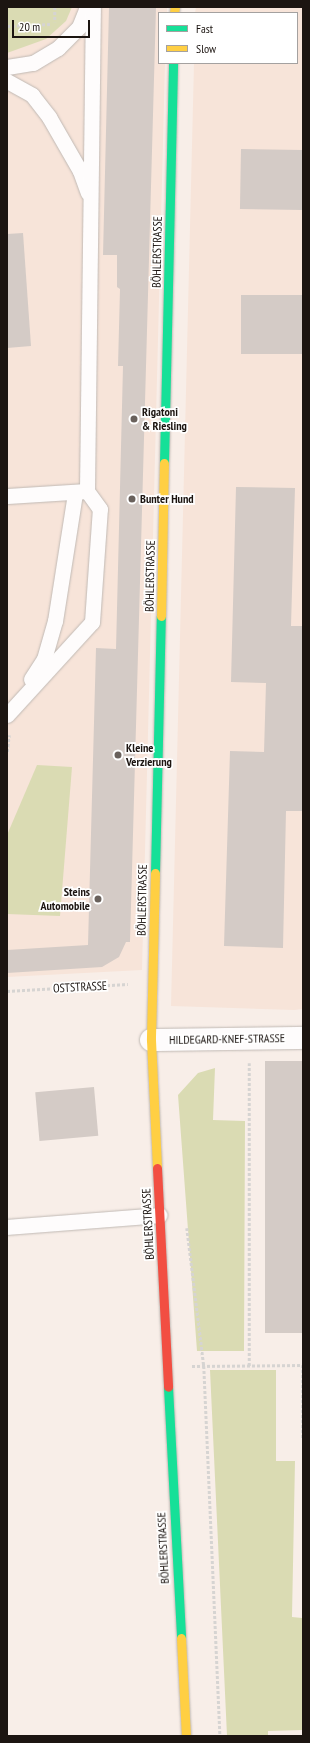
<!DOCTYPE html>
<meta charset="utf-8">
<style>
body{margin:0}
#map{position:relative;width:310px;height:1743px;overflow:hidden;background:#f8eee8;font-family:"PT Sans Narrow",sans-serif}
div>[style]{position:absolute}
.built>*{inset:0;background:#f7e4d9}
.green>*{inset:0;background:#dadbb3}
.building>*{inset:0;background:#d4cbc6;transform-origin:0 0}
.path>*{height:2.5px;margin-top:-1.25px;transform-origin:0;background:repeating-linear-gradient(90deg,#d6d4d2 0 3px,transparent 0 5px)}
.roads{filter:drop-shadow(0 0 1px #c0b9b4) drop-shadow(0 0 1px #c0b9b4)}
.lane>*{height:15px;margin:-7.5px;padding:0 7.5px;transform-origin:7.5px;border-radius:7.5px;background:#fefcfc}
.street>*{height:22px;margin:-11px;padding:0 11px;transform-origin:11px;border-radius:11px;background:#fefcfc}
.fast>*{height:9px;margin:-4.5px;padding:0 4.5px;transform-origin:4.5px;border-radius:4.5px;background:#16e098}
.slow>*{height:9px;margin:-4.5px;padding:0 4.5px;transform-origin:4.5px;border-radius:4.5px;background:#ffcf43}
.jam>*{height:9px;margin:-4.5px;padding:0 4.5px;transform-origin:4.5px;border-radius:4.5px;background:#f24e42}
.dots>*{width:11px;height:11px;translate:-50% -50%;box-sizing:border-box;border:2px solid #fff;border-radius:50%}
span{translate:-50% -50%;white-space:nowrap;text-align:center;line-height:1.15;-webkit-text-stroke:3.5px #fff;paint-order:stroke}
.street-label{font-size:12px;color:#1c1511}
.poi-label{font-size:12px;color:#1c1511;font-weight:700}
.left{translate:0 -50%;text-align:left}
.right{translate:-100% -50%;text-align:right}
.frame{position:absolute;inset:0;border:8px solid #1c1511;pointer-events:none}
.legend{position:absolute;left:158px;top:12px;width:140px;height:52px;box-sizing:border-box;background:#fff;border:1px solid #a4a1a0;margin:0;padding:5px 7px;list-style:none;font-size:12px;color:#1c1511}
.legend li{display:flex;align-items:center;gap:8px;height:20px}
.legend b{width:20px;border:1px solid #a4a1a0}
.scale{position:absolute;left:12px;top:20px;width:78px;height:18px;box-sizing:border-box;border:2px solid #1c1511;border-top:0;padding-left:5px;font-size:12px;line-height:14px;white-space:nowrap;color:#1c1511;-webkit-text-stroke:3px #fff;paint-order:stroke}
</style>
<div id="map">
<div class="built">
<i style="clip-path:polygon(7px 7px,167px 7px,167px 13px,159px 13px,159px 63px,165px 63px,142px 970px,7px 977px)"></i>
<i style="clip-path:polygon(196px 7px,303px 7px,303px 1009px,294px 1010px,171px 1006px,194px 63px,297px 63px,297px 13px,195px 13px)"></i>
</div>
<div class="green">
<i style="clip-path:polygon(7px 7px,72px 7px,66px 21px,46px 39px,7px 53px)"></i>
<i style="clip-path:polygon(37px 765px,72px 767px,60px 916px,7px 914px,7px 835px)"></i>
<i style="clip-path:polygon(215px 1068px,213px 1120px,245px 1121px,244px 1351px,197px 1351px,178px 1095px,198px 1073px)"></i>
<i style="clip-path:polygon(210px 1370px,276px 1370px,276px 1461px,295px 1461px,292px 1617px,302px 1618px,302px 1730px,268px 1731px,268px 1736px,227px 1736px)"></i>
</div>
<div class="building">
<i style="clip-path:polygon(109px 7px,156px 7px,130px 942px,126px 942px,119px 957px,102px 967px,7px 973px,7px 950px,88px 945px,96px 648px,116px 649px,123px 366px,118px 366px,120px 289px,117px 287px,117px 255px,103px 255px)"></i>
<i style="left:241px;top:149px;width:62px;height:60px;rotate:1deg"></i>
<i style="clip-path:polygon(23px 233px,31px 346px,7px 348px,7px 234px)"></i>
<i style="left:241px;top:295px;width:62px;height:59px"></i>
<i style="clip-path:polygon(236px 487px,295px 488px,291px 626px,303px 626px,303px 811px,286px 811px,283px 948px,224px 946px,230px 751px,264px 752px,266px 683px,231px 682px)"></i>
<i style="left:265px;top:1061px;width:38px;height:272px"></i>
<i style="left:94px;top:1087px;width:49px;height:59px;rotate:85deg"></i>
</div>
<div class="path">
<i style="left:55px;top:7px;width:15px;rotate:90deg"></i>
<i style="left:7px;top:26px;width:43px;rotate:-2.7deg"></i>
<i style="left:7px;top:752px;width:17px;rotate:-83deg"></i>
<i style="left:7px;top:991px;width:121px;rotate:-3.3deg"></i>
<i style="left:187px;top:1228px;width:139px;rotate:83deg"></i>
<i style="left:204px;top:1366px;width:370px;rotate:87.5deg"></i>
<i style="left:303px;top:1365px;width:74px;rotate:90deg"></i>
<i style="left:192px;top:1366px;width:111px;rotate:-0.5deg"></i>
<i style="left:249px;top:1366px;width:303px;rotate:-90deg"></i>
</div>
<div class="roads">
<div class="lane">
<i style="left:7px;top:67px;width:26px;rotate:-9deg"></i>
<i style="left:33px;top:63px;width:29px;rotate:-31deg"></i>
<i style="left:58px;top:48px;width:30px;rotate:-45deg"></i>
<i style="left:79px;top:27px;width:22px;rotate:-68deg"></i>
<i style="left:7px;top:81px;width:29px;rotate:29deg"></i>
<i style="left:32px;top:95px;width:28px;rotate:52deg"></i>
<i style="left:49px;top:117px;width:62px;rotate:60.1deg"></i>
<i style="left:80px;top:171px;width:23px;rotate:70deg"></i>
<i style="left:7px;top:496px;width:80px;rotate:-3.6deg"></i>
<i style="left:87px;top:491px;width:484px;rotate:-89.3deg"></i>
<i style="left:31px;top:679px;width:24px;rotate:-57deg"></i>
<i style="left:44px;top:659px;width:40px;rotate:-74deg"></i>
<i style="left:55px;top:621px;width:130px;rotate:-81.1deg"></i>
<i style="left:7px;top:715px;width:126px;rotate:-47.6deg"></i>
<i style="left:92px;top:622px;width:113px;rotate:-86deg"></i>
<i style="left:100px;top:509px;width:22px;rotate:-126deg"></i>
<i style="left:7px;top:1227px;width:153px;rotate:-4.5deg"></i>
</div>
<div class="street">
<i style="left:151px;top:1040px;width:152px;rotate:-0.8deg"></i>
</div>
<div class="fast">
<i style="left:164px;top:463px;width:400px;rotate:-88.7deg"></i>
<i style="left:155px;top:873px;width:257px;rotate:-88.7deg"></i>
<i style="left:168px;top:1387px;width:251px;rotate:87deg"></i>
</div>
<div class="slow">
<i style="left:174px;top:13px;width:6px;rotate:-81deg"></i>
<i style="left:161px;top:616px;width:153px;rotate:-88.9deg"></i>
<i style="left:155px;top:873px;width:167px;rotate:91.4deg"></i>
<i style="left:151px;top:1040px;width:128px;rotate:87.3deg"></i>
<i style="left:181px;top:1638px;width:98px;rotate:87.1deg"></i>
</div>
<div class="jam">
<i style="left:157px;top:1168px;width:219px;rotate:87.1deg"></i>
</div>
</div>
<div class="dots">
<i style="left:134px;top:419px;background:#69615c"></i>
<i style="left:132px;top:499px;background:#69615c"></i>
<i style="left:118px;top:755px;background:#69615c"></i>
<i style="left:98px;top:899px;background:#69615c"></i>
</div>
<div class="street-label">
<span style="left:157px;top:252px;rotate:-89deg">BÖHLERSTRASSE</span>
<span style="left:150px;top:576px;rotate:-89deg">BÖHLERSTRASSE</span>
<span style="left:142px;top:900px;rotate:-89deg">BÖHLERSTRASSE</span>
<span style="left:80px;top:987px;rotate:-3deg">OSTSTRASSE</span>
<span style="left:227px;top:1039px;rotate:-1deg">HILDEGARD-KNEF-STRASSE</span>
<span style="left:148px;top:1224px;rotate:-93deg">BÖHLERSTRASSE</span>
<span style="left:163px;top:1548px;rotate:-93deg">BÖHLERSTRASSE</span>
</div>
<div class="poi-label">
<span class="left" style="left:142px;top:419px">Rigatoni<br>&amp; Riesling</span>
<span class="left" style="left:140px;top:499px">Bunter Hund</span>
<span class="left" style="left:126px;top:755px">Kleine<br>Verzierung</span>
<span class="right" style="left:90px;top:899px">Steins<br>Automobile</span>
</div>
<div class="frame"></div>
<ul class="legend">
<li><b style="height:5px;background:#16e098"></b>Fast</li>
<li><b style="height:5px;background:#ffcf43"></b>Slow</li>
</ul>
<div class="scale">20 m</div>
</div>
